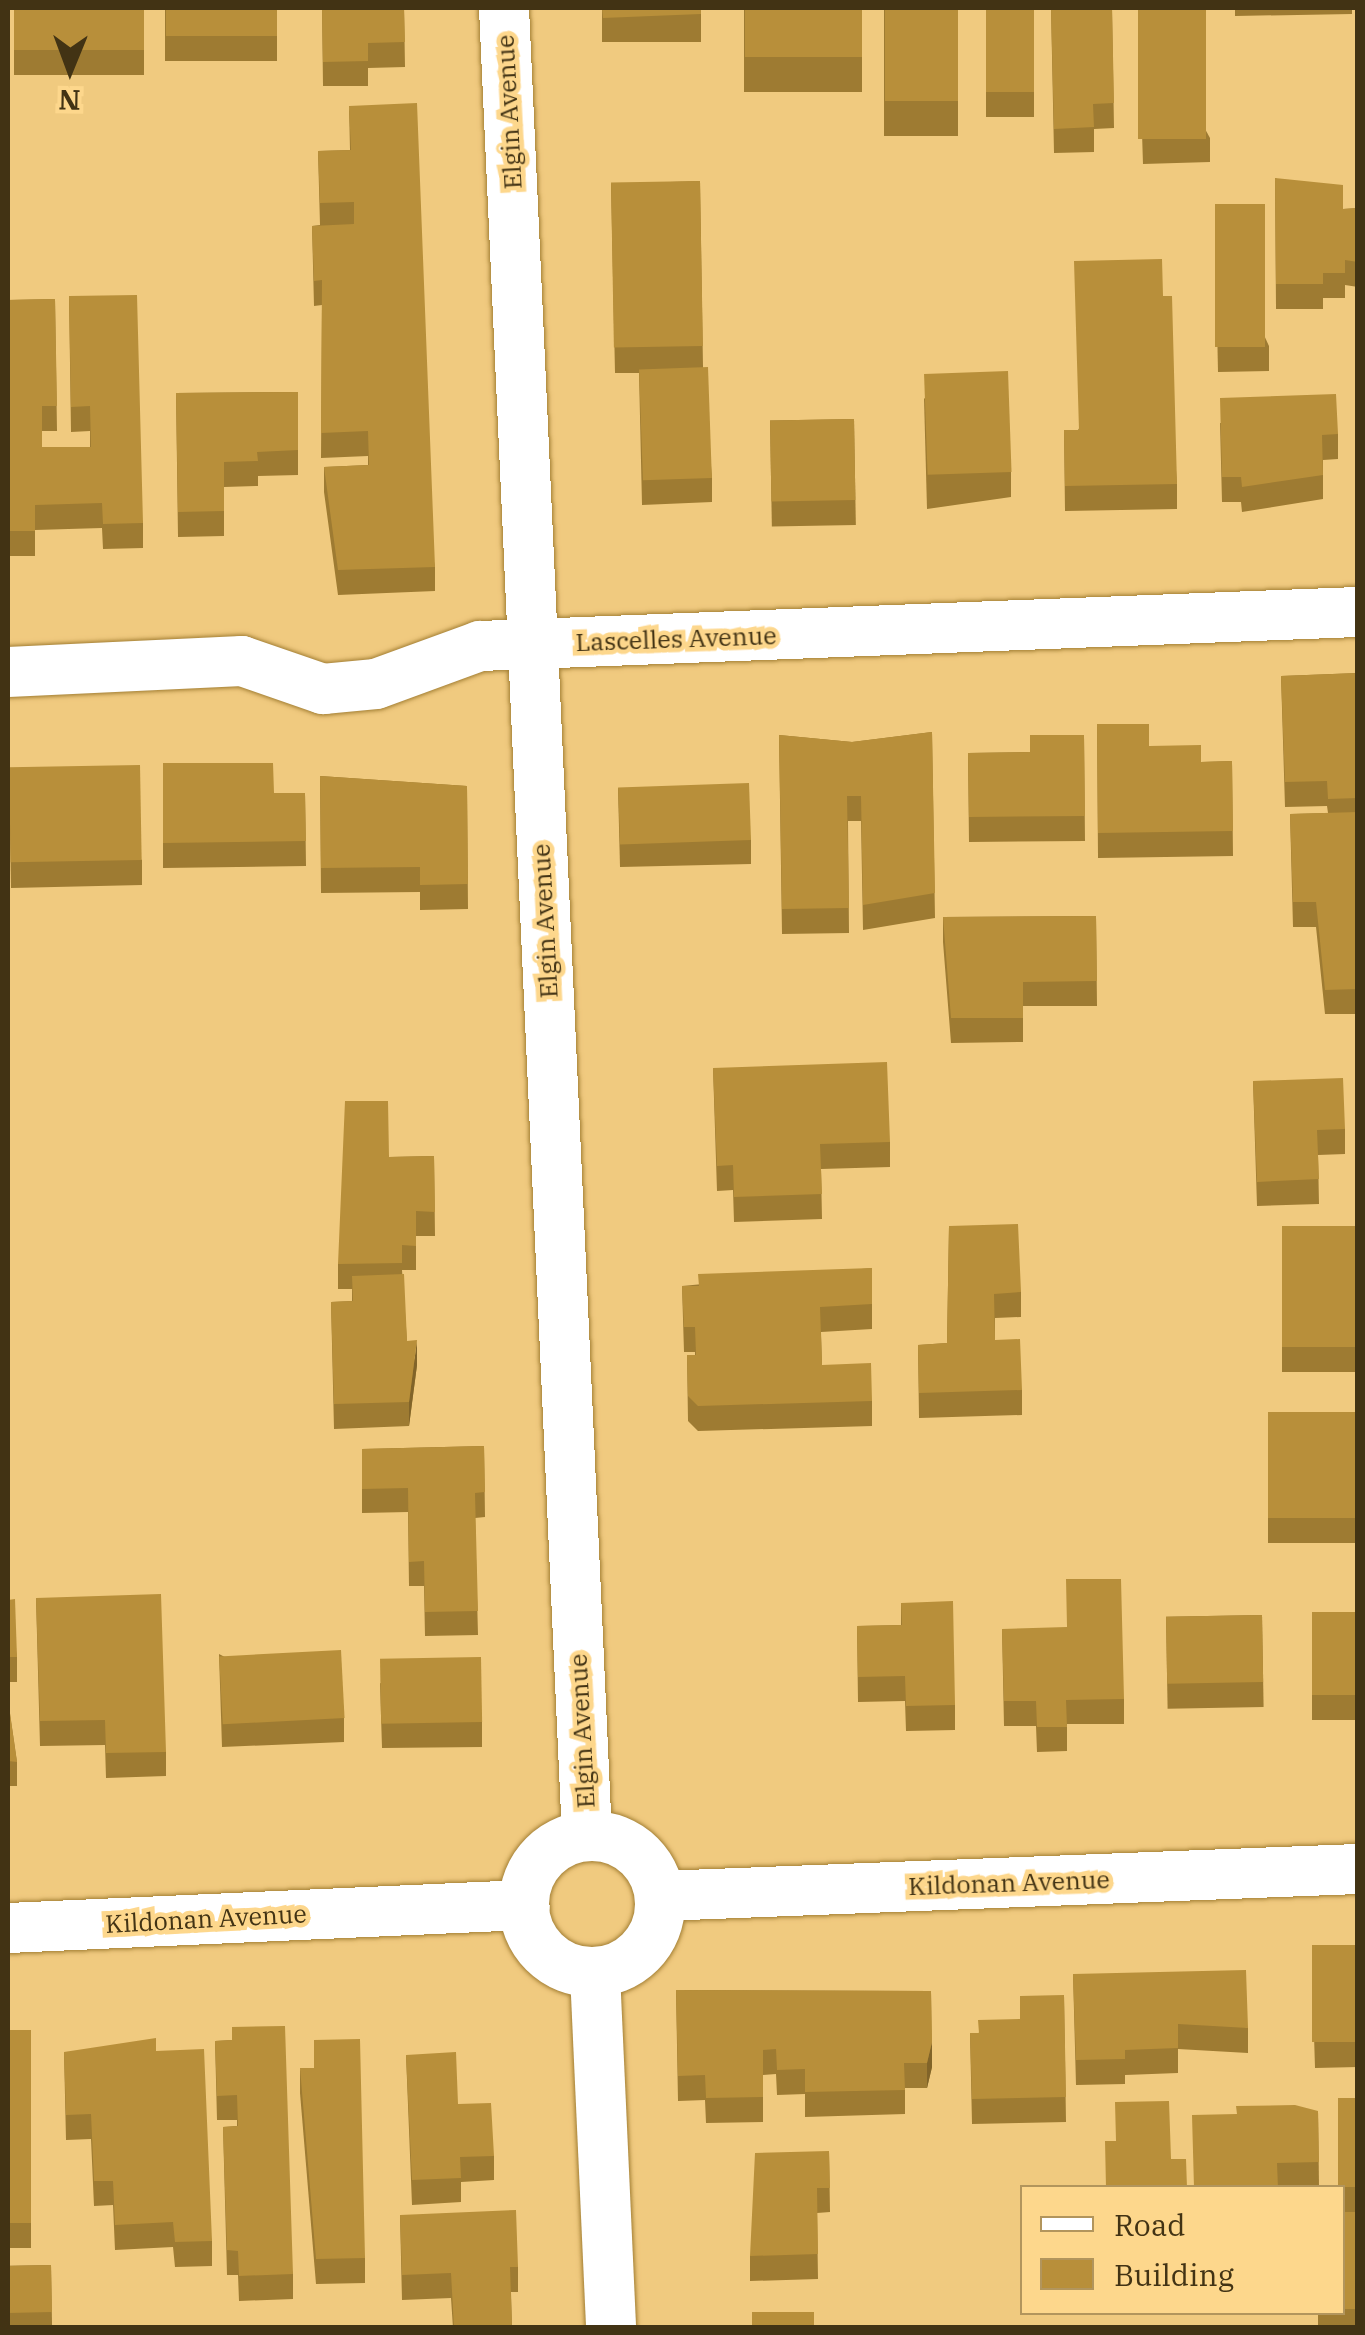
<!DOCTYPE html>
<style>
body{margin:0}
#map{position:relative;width:1365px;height:2335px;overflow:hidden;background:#f0ca7f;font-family:"IBM Plex Serif",serif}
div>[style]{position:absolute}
.roads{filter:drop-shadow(0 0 2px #a37f34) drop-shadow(0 0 2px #a37f34)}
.street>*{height:50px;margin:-25px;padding:0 25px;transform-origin:25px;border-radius:25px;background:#fff}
.street>.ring{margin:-25px;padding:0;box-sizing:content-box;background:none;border:50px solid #fff;border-radius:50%}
.wall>*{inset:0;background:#9e7b32;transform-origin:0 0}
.shaded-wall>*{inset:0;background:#816429}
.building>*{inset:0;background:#b88f3a;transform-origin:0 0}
span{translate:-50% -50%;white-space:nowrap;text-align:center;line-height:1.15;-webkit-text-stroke:9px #fdd78c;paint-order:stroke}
.street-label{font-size:25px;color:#423314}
.frame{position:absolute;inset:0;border:10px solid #423314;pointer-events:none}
.legend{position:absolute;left:1020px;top:2185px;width:325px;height:130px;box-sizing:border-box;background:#fdd78c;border:2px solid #b2955c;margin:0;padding:12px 18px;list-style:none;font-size:30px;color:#423314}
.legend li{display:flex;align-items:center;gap:20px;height:50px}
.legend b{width:50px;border:2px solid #b2955c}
.north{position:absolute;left:20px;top:20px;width:100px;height:100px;-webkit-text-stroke:8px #fdd78c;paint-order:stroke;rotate:181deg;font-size:28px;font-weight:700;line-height:40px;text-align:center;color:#423314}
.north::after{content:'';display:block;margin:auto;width:35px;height:45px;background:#423314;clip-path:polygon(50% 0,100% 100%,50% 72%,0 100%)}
</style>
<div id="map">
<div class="roads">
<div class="street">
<i style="left:504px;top:8px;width:1829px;rotate:87.4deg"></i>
<i style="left:8px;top:672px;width:234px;rotate:-2.7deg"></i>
<i style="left:242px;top:661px;width:86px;rotate:19.1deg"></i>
<i style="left:323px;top:689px;width:53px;rotate:-5.4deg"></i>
<i style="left:376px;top:684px;width:111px;rotate:-20.1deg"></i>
<i style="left:480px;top:646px;width:879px;rotate:-2.22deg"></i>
<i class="ring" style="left:524px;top:1836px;width:86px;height:86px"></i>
<i style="left:661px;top:1896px;width:698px;rotate:-2.22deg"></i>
<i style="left:8px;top:1928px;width:517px;rotate:-2.55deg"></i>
<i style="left:595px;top:1973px;width:355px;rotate:87.4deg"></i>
</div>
</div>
<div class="wall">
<i style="left:14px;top:8px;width:130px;height:67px"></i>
<i style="left:165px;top:8px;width:112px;height:53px"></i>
<i style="clip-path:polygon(322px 8px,404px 8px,405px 67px,368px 68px,368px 86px,323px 86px)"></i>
<i style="left:602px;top:8px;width:99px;height:34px"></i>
<i style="left:744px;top:8px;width:118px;height:84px"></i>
<i style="left:884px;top:8px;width:74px;height:128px"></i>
<i style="left:986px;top:8px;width:48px;height:109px"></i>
<i style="clip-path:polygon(1051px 8px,1112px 8px,1114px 128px,1094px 129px,1094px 152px,1054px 153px)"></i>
<i style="clip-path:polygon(1138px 8px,1210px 138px,1210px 162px,1143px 164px)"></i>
<i style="clip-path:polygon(1235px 8px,1352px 8px,1352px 14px,1235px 16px)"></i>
<i style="clip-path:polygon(349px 106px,435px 567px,435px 591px,338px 595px,324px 492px,324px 467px,368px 465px,368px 456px,321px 458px,322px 305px,314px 306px,312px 226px,320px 225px,318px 151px,350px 150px)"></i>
<i style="clip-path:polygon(1275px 178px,1343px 209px,1358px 208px,1358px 287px,1345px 285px,1345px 298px,1323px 298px,1323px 309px,1276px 309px)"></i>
<i style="clip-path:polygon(700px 181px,703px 367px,712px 478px,712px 502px,642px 505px,639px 373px,615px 373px,611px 184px)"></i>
<i style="clip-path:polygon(1215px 229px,1269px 346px,1269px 371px,1218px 372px)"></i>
<i style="clip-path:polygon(69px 296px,143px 523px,143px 548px,103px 549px,102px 528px,35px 530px,35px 556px,8px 556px,8px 300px,55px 299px,57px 431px,42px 431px,42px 447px,90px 447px,90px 431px,71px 432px)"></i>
<i style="clip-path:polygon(1163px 296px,1177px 484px,1177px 509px,1065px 511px,1064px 430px,1078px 430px)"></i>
<i style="clip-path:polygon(298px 392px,298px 475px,258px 476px,258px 486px,224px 487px,224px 536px,178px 537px,176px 393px)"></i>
<i style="clip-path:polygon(924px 398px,1011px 472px,1011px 497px,927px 509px)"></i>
<i style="left:854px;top:419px;width:106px;height:84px;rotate:89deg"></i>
<i style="clip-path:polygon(1220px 423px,1338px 434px,1338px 459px,1323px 460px,1323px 499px,1242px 512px,1241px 502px,1222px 502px)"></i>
<i style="clip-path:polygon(1358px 673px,1358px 1014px,1325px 1014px,1316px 927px,1293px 927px,1290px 814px,1328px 813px,1327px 806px,1285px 807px,1281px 676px)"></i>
<i style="clip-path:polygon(1097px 724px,1149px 746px,1201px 762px,1232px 761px,1233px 856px,1098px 858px)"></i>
<i style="clip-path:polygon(932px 732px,935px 918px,863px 930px,861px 821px,848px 821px,849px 933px,782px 934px,779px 735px,852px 742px)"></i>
<i style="clip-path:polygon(1084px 735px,1085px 841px,969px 842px,968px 753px,1030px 752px)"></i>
<i style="clip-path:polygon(163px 763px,274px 793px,305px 793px,306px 866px,163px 868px)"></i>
<i style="clip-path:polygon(9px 767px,142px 860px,142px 885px,11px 888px)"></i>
<i style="clip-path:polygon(320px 776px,467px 786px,468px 909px,420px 910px,420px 892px,321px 893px)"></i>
<i style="clip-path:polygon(618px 788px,751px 840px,751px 864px,620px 867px)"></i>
<i style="clip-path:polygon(1096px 916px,1097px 1006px,1023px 1006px,1023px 1042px,951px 1043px,943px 942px,943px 917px)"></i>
<i style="clip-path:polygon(713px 1068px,890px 1142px,890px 1167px,821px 1169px,822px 1219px,734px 1222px,733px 1190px,717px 1191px)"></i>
<i style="clip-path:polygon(1253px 1081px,1345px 1129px,1345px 1154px,1318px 1155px,1319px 1204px,1257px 1206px)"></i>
<i style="clip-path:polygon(434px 1156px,435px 1236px,416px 1236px,416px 1270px,402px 1270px,407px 1341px,417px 1365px,409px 1426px,334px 1429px,331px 1302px,352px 1301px,352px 1289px,338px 1289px,338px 1264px,389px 1157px)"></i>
<i style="clip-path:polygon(949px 1226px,1021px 1292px,1021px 1317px,995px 1318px,995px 1340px,1022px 1390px,1022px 1415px,919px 1418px,918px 1345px,947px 1343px)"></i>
<i style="left:1358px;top:1226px;width:146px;height:76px;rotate:90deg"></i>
<i style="clip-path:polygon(872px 1268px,872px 1329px,821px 1332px,822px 1365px,872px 1401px,872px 1426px,698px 1431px,688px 1421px,687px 1355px,695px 1355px,695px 1352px,684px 1352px,682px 1286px)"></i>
<i style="left:1358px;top:1412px;width:131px;height:90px;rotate:90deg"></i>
<i style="clip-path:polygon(484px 1446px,485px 1517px,475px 1518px,478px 1635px,425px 1636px,424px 1586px,409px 1586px,408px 1512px,362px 1513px,362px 1449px)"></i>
<i style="clip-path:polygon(36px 1598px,166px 1752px,166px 1776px,106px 1778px,105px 1745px,40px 1746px)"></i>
<i style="clip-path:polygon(8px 1600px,17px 1657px,17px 1682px,8px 1682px)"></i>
<i style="clip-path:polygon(901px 1603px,955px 1705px,955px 1730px,906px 1731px,905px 1701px,858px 1702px,857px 1626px,901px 1625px)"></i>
<i style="left:1358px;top:1612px;width:108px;height:46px;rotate:90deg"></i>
<i style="left:1262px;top:1615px;width:92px;height:96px;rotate:89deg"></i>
<i style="clip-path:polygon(1002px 1629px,1124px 1699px,1124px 1724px,1067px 1724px,1067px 1751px,1037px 1752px,1036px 1726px,1004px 1726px)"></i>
<i style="clip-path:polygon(219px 1654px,344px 1718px,344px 1742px,222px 1747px)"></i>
<i style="clip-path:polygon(380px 1683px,482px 1722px,482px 1747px,382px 1748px)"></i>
<i style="clip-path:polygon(8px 1700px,17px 1762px,17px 1786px,8px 1786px)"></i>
<i style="clip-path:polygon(1358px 1945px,1358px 2067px,1315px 2068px,1312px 1972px)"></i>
<i style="clip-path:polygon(1073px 1974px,1248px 2028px,1248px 2053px,1178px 2049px,1178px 2073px,1125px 2075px,1125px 2084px,1076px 2085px)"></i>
<i style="clip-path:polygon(676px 1990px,931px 1991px,932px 2067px,927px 2088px,905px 2088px,905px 2114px,805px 2117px,805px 2094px,777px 2095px,776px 2074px,763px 2075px,763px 2122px,706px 2123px,705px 2100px,678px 2101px)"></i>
<i style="clip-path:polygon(1064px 1995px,1066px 2122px,972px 2124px,970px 2033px,978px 2033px,1020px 2019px)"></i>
<i style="left:8px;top:2030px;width:23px;height:218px"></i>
<i style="clip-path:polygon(232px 2040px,293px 2274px,293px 2299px,239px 2301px,238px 2275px,227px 2275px,223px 2127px,237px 2126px,237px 2120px,217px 2120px,215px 2041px)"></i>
<i style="clip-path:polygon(156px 2051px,212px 2241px,212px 2266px,175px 2267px,173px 2247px,115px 2250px,113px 2205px,94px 2206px,91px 2139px,66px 2140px,64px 2052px)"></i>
<i style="clip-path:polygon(406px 2055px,458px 2104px,494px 2156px,494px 2180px,461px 2182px,461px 2202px,412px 2205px)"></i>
<i style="clip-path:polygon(300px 2068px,365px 2258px,365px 2283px,316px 2284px,300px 2093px)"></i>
<i style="clip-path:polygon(1338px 2098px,1358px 2098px,1358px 2328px,1318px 2328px,1318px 2312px,1342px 2312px,1342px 2213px,1353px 2212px,1342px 2212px,1342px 2188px,1339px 2188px)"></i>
<i style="clip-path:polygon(1318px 2111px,1319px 2187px,1193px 2188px)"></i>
<i style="clip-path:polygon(829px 2151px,830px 2212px,817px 2213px,818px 2279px,750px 2281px,750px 2256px)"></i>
<i style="clip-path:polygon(400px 2215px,518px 2267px,518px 2292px,511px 2292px,512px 2328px,453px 2328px,451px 2298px,402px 2300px)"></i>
<i style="left:51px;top:2265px;width:63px;height:43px;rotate:89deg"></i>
</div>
<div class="shaded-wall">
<i style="clip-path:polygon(417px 1340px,417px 1365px,409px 1426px,409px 1402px)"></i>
<i style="clip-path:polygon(932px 2042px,932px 2067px,927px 2088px,927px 2063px)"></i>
</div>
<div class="building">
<i style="left:14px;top:8px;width:130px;height:42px"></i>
<i style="left:166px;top:8px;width:111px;height:28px"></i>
<i style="clip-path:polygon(322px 8px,404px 8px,405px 42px,368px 43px,368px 61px,323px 62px)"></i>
<i style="clip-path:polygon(602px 8px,701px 8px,701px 14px,603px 18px)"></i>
<i style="left:745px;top:8px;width:117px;height:49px"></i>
<i style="left:885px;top:8px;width:73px;height:93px"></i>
<i style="left:986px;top:8px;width:48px;height:84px"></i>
<i style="clip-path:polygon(1051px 8px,1112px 8px,1114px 103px,1093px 104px,1094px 127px,1054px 129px)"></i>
<i style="left:1138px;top:8px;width:68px;height:131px"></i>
<i style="clip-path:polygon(417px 103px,435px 567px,338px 570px,324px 467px,369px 465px,368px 431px,321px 433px,322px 280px,314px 281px,312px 226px,354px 224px,354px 202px,320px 203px,318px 151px,351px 150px,349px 106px)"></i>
<i style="clip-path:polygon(1275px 178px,1343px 185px,1343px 209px,1358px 208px,1358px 262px,1345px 260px,1345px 273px,1323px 273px,1323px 284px,1276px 284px)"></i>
<i style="left:700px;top:181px;width:165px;height:89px;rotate:89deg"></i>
<i style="left:1215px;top:204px;width:50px;height:143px"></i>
<i style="clip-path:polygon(1162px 259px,1163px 296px,1172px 296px,1177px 484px,1065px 486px,1064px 430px,1079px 430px,1074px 261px)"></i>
<i style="clip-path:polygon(137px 295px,143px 523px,103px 524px,102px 503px,35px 505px,35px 531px,8px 531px,8px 300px,55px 299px,57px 406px,42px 406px,42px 447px,91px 447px,90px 406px,71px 407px,69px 296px)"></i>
<i style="left:708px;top:367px;width:111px;height:69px;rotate:88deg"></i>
<i style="left:1008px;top:371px;width:101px;height:84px;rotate:88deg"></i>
<i style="clip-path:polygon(298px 392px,298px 450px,257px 452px,258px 461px,224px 462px,224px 511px,178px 512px,176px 393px)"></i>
<i style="clip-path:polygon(1336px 394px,1338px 434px,1322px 435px,1323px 475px,1242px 487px,1241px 477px,1222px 477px,1220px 398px)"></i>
<i style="left:854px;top:419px;width:81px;height:84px;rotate:89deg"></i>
<i style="clip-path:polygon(1358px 673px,1358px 798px,1328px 799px,1327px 781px,1285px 782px,1281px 676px)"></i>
<i style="clip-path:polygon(1097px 724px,1149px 724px,1149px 746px,1201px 745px,1201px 762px,1232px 761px,1233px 831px,1098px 833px)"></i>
<i style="clip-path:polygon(932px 732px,935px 893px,863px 905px,861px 796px,847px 796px,849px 908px,782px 909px,779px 735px,852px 742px)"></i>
<i style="clip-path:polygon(1030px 735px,1084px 735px,1085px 816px,969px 817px,968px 753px,1030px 752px)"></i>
<i style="clip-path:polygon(163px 763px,273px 763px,274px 793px,305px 793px,306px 841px,163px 843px)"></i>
<i style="left:140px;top:765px;width:95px;height:131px;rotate:89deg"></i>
<i style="clip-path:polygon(320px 776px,467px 786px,468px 884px,420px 885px,420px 867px,321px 868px)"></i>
<i style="left:749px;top:783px;width:57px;height:131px;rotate:88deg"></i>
<i style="clip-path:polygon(1358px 812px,1358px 989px,1325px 990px,1316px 902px,1293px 902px,1290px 814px)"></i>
<i style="clip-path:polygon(1096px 916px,1097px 981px,1023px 982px,1023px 1018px,951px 1018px,943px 917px)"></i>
<i style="clip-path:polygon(887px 1062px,890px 1142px,820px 1144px,822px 1194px,734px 1197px,733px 1165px,717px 1166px,713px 1068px)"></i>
<i style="clip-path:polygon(1343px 1078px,1345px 1129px,1317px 1130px,1319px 1179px,1257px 1182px,1253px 1081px)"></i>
<i style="clip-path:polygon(345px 1101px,388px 1101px,389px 1157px,434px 1156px,435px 1212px,416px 1211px,416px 1246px,402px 1245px,402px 1263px,338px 1264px)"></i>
<i style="clip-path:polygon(1018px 1224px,1021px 1292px,994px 1294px,995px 1340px,1020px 1339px,1022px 1390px,919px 1393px,918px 1345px,947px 1343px,949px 1226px)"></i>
<i style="left:1358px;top:1226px;width:121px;height:76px;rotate:90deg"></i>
<i style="clip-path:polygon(872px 1268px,872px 1304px,820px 1307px,822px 1365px,871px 1363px,872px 1401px,698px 1406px,688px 1396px,687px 1355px,696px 1355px,695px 1327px,684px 1327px,682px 1286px,699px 1286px,698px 1274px)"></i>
<i style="clip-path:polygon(404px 1274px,407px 1341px,417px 1340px,409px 1402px,334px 1404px,331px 1302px,353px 1301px,352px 1276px)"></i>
<i style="left:1358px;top:1412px;width:106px;height:90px;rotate:90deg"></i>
<i style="clip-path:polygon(484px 1446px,485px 1492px,475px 1493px,478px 1611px,425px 1612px,424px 1561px,409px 1562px,408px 1488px,362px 1489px,362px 1449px)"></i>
<i style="clip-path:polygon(1066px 1579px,1121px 1579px,1124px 1699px,1066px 1700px,1067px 1727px,1037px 1727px,1036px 1701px,1004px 1701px,1002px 1629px,1067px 1627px)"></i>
<i style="clip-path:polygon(161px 1594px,166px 1752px,106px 1753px,105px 1720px,40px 1721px,36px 1598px)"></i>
<i style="clip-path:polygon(15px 1599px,17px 1657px,8px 1657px,8px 1600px)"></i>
<i style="clip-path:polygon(953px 1601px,955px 1705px,906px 1706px,905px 1676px,858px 1677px,857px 1626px,902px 1625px,901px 1603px)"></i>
<i style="left:1358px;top:1612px;width:83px;height:46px;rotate:90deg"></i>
<i style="left:1262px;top:1615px;width:67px;height:96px;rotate:89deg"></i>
<i style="left:341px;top:1650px;width:68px;height:122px;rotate:87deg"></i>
<i style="left:481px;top:1657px;width:65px;height:101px;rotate:89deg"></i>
<i style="clip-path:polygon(8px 1700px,17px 1762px,8px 1761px)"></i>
<i style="left:1358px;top:1945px;width:97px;height:46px;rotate:90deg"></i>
<i style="clip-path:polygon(1246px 1970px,1248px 2028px,1178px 2024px,1178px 2048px,1125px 2050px,1125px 2059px,1076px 2060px,1073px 1974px)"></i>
<i style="clip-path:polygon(676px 1990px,931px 1991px,932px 2042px,927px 2063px,904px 2063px,905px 2090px,805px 2092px,805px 2069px,777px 2070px,776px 2049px,763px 2050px,763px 2097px,706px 2098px,705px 2075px,678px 2076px)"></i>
<i style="clip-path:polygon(1064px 1995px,1066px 2097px,972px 2099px,970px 2033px,979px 2033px,978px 2020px,1020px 2019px,1020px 1996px)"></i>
<i style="clip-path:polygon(285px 2026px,293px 2274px,239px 2276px,238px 2251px,227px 2250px,223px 2127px,238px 2126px,237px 2095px,217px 2096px,215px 2041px,232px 2040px,232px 2027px)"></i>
<i style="left:8px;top:2030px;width:23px;height:193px"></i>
<i style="clip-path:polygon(156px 2038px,156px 2051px,204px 2049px,212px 2241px,175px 2242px,173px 2222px,115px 2225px,113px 2181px,94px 2181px,91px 2114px,66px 2115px,64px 2052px)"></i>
<i style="clip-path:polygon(360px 2039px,365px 2258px,316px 2259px,300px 2068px,314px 2068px,314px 2040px)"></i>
<i style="clip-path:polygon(456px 2052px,458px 2104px,491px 2103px,494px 2156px,460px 2157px,461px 2178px,412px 2180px,406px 2055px)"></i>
<i style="left:1338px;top:2098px;width:20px;height:89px"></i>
<i style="clip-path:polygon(1169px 2101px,1171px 2159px,1186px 2159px,1187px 2188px,1106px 2188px,1105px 2141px,1116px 2141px,1115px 2102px)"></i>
<i style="clip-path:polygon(1295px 2105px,1318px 2111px,1319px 2162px,1277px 2163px,1278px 2188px,1194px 2188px,1192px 2115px,1237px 2114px,1236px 2106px)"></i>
<i style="clip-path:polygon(829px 2151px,830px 2188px,817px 2188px,818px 2254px,750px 2256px,755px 2153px)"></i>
<i style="clip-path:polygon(516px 2210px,518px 2267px,510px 2267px,512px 2328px,454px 2328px,451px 2273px,402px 2275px,400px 2215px)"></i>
<i style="left:1358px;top:2212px;width:97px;height:16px;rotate:90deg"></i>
<i style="clip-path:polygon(51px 2265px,52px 2312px,8px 2313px,8px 2328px,8px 2266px)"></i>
<i style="left:814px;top:2312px;width:16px;height:62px;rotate:90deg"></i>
</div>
<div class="street-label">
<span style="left:509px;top:112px;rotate:-93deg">Elgin Avenue</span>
<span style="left:676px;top:639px;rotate:-2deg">Lascelles Avenue</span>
<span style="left:545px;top:921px;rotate:-93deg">Elgin Avenue</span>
<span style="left:582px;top:1731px;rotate:-93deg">Elgin Avenue</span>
<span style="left:1009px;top:1883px;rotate:-2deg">Kildonan Avenue</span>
<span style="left:206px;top:1919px;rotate:-3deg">Kildonan Avenue</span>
</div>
<div class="frame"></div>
<ul class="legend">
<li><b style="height:12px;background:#fff"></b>Road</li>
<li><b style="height:28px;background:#b88f3a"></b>Building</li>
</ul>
<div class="north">N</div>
</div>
